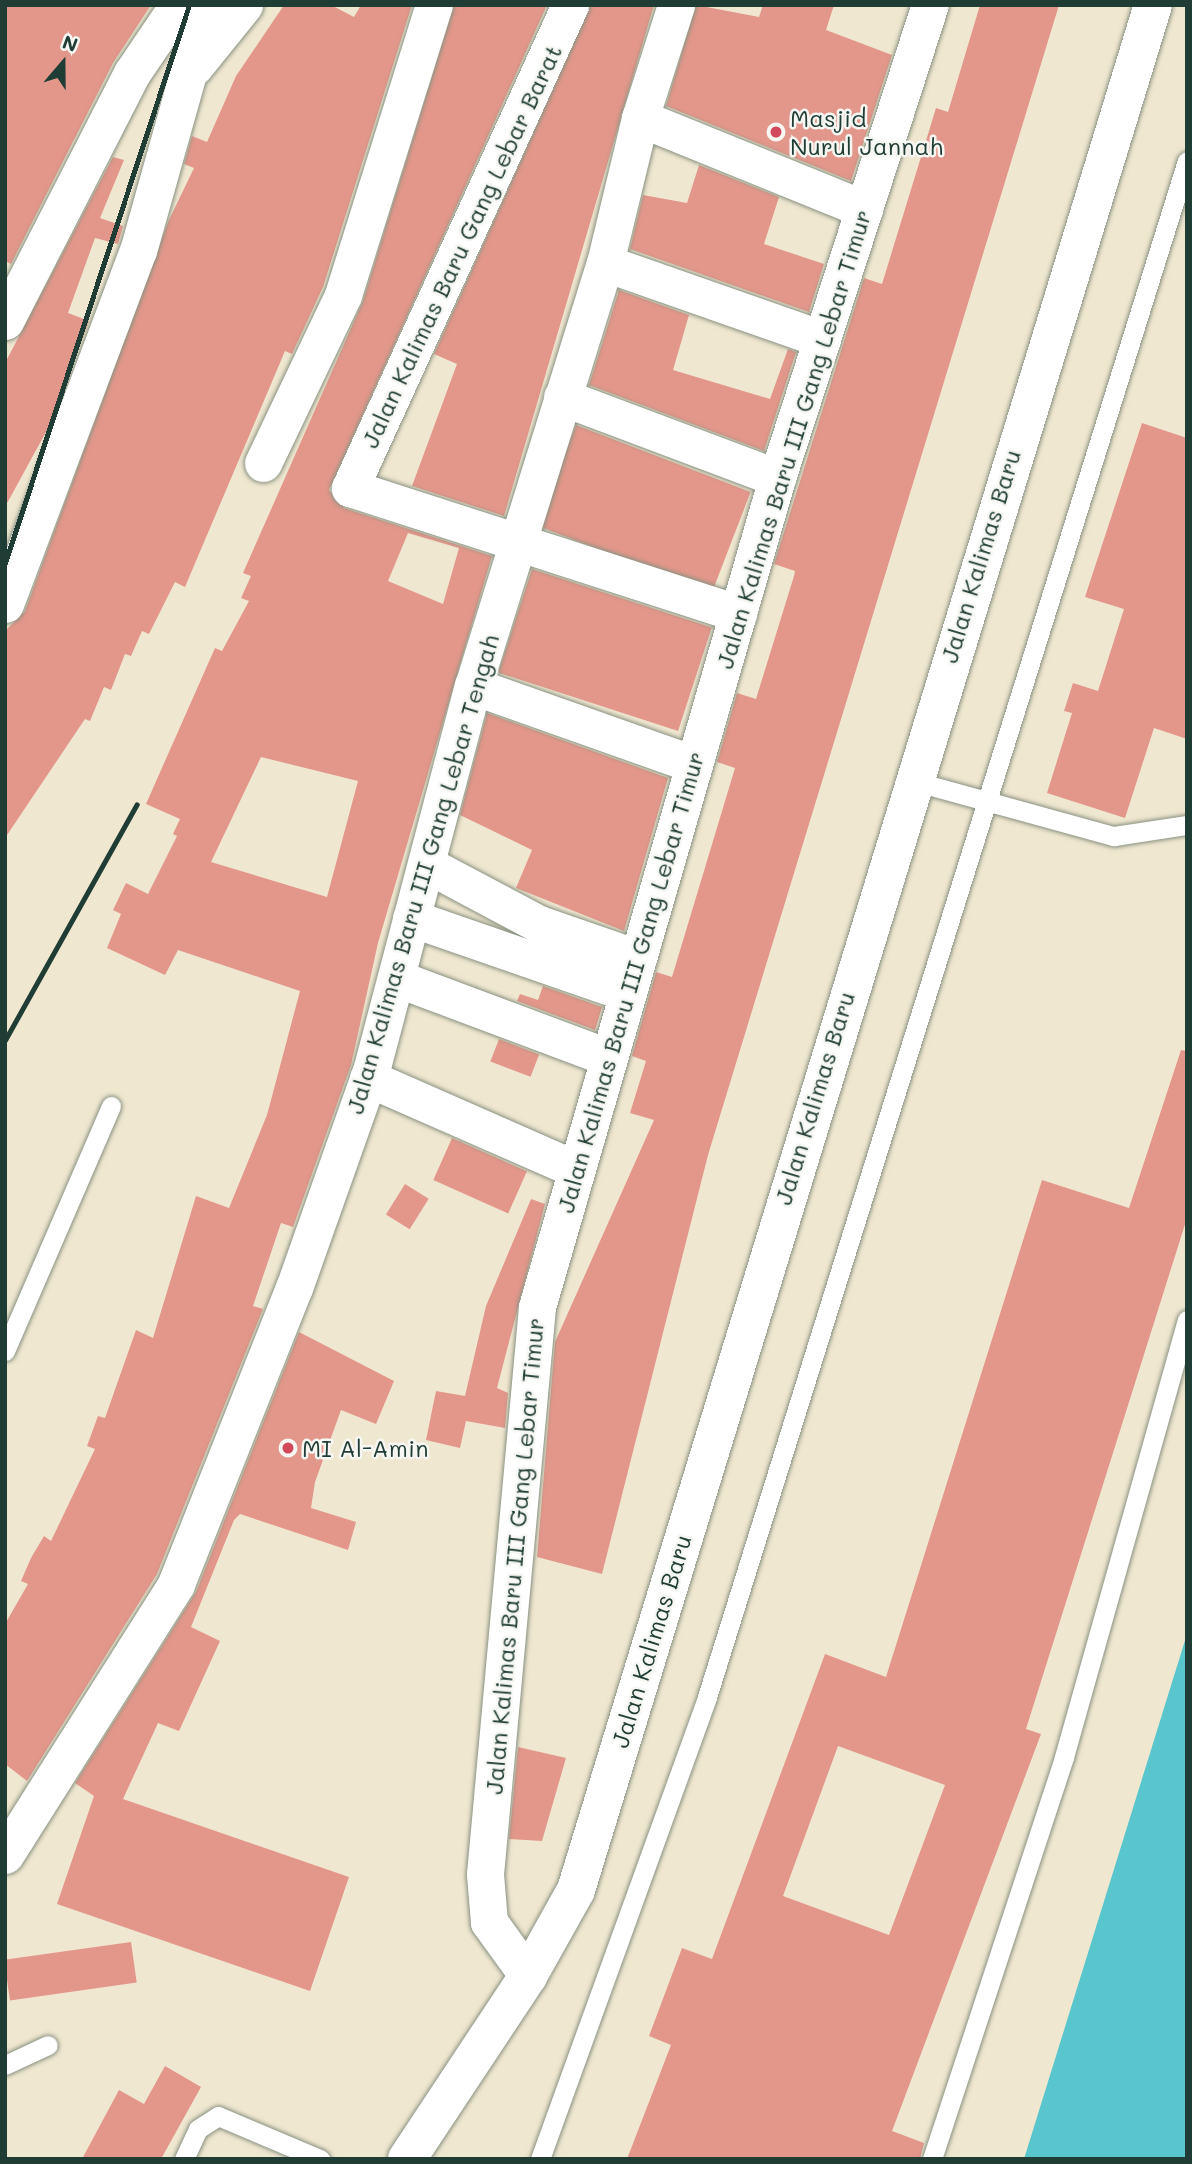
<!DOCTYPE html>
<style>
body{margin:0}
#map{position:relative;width:1192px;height:2164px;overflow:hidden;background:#f0e7d0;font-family:Mali,sans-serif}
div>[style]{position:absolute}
.water>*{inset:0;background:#59c6cd}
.building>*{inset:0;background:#e3978a;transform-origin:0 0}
.roads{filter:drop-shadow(0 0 2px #889282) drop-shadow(0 0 2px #889282)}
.service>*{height:19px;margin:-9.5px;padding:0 9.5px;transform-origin:9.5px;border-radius:9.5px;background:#fff}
.minor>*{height:37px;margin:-18.5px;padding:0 18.5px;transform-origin:18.5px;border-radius:18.5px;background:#fff}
.tertiary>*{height:38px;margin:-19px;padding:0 19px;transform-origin:19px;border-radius:19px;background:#fff}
.rail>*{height:5px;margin:-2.5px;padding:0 2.5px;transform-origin:2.5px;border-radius:2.5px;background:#1f3d34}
.dots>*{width:19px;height:19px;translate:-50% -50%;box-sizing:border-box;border:4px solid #f6f6f2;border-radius:50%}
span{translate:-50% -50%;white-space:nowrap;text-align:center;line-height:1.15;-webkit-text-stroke:5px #f6f6f2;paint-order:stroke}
.poi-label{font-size:24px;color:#1f3d34}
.left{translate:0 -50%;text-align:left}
.street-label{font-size:24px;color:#1f3d34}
.frame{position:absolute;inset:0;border:7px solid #1f3d34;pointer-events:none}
.north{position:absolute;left:28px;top:28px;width:70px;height:70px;-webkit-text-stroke:5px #f6f6f2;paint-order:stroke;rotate:20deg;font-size:19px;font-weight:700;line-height:28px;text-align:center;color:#1f3d34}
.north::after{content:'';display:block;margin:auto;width:24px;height:32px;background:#1f3d34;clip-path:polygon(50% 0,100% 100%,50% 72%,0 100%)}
</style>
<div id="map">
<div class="water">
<i style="clip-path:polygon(1187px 1634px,1187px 2159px,1024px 2159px)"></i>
</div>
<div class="building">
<i style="clip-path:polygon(5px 5px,151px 5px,113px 63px,11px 264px,5px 261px)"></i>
<i style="clip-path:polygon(284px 5px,331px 5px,354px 17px,361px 5px,412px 5px,323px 287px,292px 354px,285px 351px,185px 587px,175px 582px,149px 634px,142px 631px,131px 656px,125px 654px,111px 690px,104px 687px,90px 721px,85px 719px,5px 838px,5px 631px,25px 611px,168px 222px,194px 168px,184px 164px,192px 136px,207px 142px,236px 76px)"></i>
<i style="clip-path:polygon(evenodd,454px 5px,547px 5px,329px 490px,344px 508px,492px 556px,378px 943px,351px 1065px,293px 1227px,281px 1223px,253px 1306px,263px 1309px,157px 1574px,27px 1781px,5px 1764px,5px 1624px,28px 1584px,21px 1581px,31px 1558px,44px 1536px,51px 1541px,95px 1449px,87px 1446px,98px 1416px,105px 1418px,136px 1330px,153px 1338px,196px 1196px,229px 1208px,267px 1115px,300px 991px,178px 950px,165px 975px,107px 948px,121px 914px,113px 910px,126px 883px,148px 894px,177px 836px,173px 834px,180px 819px,146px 804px,215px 648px,222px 651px,249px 601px,241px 598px,251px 576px,243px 573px,363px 301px,454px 5px,408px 533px,459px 548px,443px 604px,388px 581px,408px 533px,454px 5px,261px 757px,358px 781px,327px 897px,211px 862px,261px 757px)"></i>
<i style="clip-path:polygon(591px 5px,654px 5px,504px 516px,412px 486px,457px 364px,434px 354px)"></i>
<i style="clip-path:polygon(696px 5px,759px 17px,763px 5px,834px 5px,826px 30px,892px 55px,851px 181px,666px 106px)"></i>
<i style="clip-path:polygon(980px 5px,1059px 5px,708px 1155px,602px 1574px,537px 1557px,555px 1342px,654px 1120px,630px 1113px,646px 1061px,632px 1056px,656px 972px,672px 977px,735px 768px,717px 762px,737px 693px,756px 699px,794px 576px,795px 571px,774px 564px,864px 278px,882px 284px,936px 108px,948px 112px)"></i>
<i style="clip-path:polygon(113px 157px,124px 160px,100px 218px,123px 226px,118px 244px,95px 238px,68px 313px,89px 321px,52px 421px,5px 507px,5px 363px)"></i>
<i style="clip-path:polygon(699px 165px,779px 197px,764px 244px,824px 264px,809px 312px,630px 249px,643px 195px,687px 203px)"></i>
<i style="clip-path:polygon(619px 290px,689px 315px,673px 370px,770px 399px,788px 349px,796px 352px,764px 451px,589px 385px)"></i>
<i style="clip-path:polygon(1142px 423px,1187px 438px,1187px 739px,1154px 728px,1125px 818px,1047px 793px,1072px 713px,1064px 711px,1073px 683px,1098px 691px,1124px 609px,1085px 597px)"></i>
<i style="left:576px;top:425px;width:187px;height:108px;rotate:21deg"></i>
<i style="left:532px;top:569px;width:189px;height:109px;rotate:18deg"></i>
<i style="clip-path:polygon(487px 713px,668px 778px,624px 931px,516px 888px,532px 850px,460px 815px)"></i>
<i style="clip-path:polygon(543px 986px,602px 1007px,595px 1030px,517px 1001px,520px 994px,538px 1000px)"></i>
<i style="left:499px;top:1039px;width:43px;height:24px;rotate:21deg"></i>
<i style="clip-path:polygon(evenodd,1181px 1050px,1187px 1051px,1187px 1218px,1026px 1729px,1041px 1734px,892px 2131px,924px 2143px,920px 2159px,627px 2159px,671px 2045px,649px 2036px,682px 1948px,712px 1959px,825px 1654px,886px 1677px,1042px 1180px,1129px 1208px,1181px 1050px,838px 1746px,945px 1785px,889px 1935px,783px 1896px,838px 1746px)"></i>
<i style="left:452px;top:1138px;width:82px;height:46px;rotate:24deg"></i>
<i style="left:405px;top:1184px;width:28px;height:36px;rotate:32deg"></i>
<i style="clip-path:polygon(531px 1199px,545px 1204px,497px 1388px,508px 1393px,505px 1428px,466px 1421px,460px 1448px,426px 1440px,436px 1391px,465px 1396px,486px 1306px)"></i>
<i style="clip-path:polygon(299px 1332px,394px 1381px,376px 1424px,341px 1410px,315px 1482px,311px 1508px,356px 1522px,348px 1550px,240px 1514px,234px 1520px,191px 1627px,220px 1641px,179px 1731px,158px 1723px,123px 1799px,349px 1877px,310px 1991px,57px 1904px,94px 1796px,75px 1783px,196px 1592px)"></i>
<i style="clip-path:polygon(518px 1747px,566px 1758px,542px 1841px,509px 1839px)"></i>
<i style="left:131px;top:1942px;width:41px;height:128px;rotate:82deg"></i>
<i style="clip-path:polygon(165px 2066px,201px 2087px,161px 2159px,82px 2159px,119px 2090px,144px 2104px)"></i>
</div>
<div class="roads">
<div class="service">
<i style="left:910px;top:780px;width:212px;rotate:15.4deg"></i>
<i style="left:1114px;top:836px;width:74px;rotate:-8.6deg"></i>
<i style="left:5px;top:1351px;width:267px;rotate:-66.6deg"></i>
<i style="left:5px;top:2065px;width:47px;rotate:-24.9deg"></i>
<i style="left:184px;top:2159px;width:33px;rotate:-65deg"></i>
<i style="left:198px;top:2129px;width:24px;rotate:-33deg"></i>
<i style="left:218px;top:2116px;width:111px;rotate:22.9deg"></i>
<i style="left:540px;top:2159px;width:491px;rotate:-70.1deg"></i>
<i style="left:707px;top:1697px;width:1609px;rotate:-72.65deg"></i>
<i style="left:932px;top:2159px;width:423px;rotate:-71.8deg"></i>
<i style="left:1064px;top:1757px;width:454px;rotate:-74.3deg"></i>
</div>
<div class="minor">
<i style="left:570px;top:5px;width:531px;rotate:114.49deg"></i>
<i style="left:350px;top:488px;width:408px;rotate:17.9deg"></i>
<i style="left:194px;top:67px;width:80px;rotate:-51.1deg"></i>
<i style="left:640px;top:118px;width:242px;rotate:22.1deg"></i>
<i style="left:605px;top:263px;width:230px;rotate:19.3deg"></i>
<i style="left:5px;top:321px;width:279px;rotate:-62.9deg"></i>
<i style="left:132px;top:73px;width:82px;rotate:-55.9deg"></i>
<i style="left:562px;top:397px;width:230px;rotate:20.6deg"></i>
<i style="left:263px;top:463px;width:186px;rotate:-64.5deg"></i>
<i style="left:343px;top:295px;width:304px;rotate:-72.6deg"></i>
<i style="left:5px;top:604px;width:377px;rotate:-69.4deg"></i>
<i style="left:138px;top:251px;width:255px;rotate:-74.3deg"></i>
<i style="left:473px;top:686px;width:233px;rotate:19.5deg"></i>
<i style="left:426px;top:864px;width:128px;rotate:28deg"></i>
<i style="left:539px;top:924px;width:104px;rotate:19.1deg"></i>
<i style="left:411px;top:918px;width:229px;rotate:19.1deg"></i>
<i style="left:396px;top:978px;width:225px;rotate:20.5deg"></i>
<i style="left:368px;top:1078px;width:226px;rotate:23.7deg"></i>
<i style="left:5px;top:1855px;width:320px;rotate:-57.7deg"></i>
<i style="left:176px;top:1584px;width:319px;rotate:-68.3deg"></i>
<i style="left:294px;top:1288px;width:230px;rotate:-70.5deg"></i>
<i style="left:371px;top:1071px;width:398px;rotate:-75.2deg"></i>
<i style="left:473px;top:686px;width:443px;rotate:-72.7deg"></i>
<i style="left:605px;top:263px;width:149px;rotate:-76.4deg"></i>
<i style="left:640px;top:118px;width:119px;rotate:-72.3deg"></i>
<i style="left:528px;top:1976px;width:67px;rotate:-125.8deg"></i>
<i style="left:489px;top:1922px;width:48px;rotate:-94.8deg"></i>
<i style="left:485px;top:1874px;width:569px;rotate:-84.76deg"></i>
<i style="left:537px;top:1307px;width:863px;rotate:-73.85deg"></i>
<i style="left:777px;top:478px;width:497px;rotate:-72.1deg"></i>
</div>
<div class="tertiary">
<i style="left:407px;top:2159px;width:219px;rotate:-56.5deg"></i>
<i style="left:528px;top:1976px;width:98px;rotate:-60.8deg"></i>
<i style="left:576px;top:1890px;width:1971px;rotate:-72.98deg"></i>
</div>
</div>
<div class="rail">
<i style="left:5px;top:563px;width:588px;rotate:-71.75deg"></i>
<i style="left:5px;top:1040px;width:270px;rotate:-60.8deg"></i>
</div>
<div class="dots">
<i style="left:776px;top:132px;background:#d1495b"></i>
<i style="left:288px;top:1448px;background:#d1495b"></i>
</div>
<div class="poi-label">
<span class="left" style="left:790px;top:132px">Masjid<br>Nurul Jannah</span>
<span class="left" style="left:302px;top:1448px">MI Al-Amin</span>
</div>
<div class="street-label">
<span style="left:461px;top:246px;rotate:-65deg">Jalan Kalimas Baru Gang Lebar Barat</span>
<span style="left:793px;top:439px;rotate:-73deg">Jalan Kalimas Baru III Gang Lebar Timur</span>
<span style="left:980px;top:556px;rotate:-73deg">Jalan Kalimas Baru</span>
<span style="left:422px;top:874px;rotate:-74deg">Jalan Kalimas Baru III Gang Lebar Tengah</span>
<span style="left:630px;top:982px;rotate:-74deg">Jalan Kalimas Baru III Gang Lebar Timur</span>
<span style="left:814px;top:1098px;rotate:-73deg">Jalan Kalimas Baru</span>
<span style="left:514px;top:1556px;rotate:-85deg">Jalan Kalimas Baru III Gang Lebar Timur</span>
<span style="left:651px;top:1641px;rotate:-73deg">Jalan Kalimas Baru</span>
</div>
<div class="frame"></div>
<div class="north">N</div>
</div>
